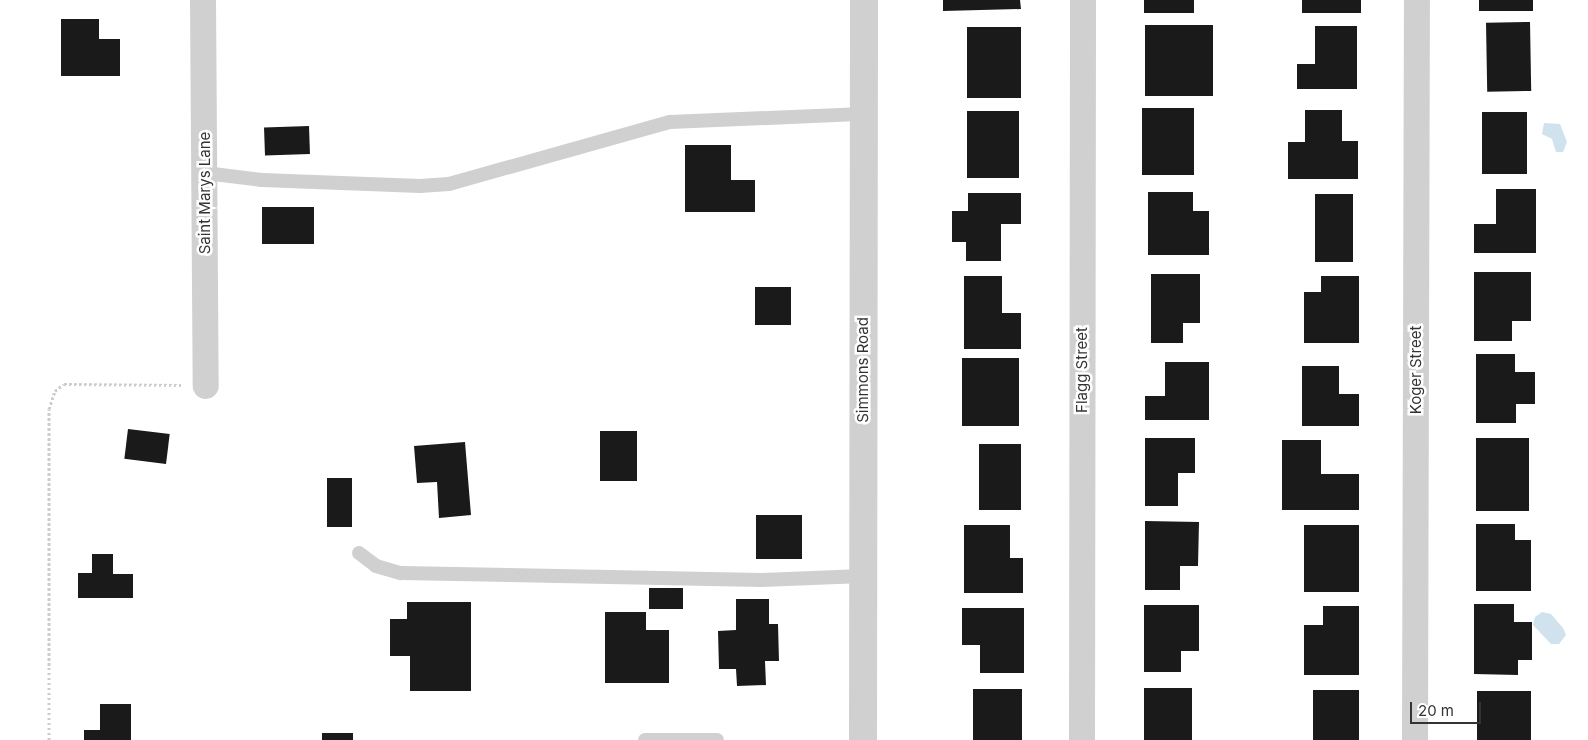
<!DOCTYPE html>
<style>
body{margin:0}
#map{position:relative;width:1588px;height:740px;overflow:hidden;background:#fff;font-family:Inter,sans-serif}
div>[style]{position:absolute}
.water>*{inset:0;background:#cfe2ee}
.building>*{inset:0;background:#1a1a1a;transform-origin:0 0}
.path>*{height:3px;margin-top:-1.5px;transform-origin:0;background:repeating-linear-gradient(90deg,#cdcdcd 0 2.5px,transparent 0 5px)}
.service>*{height:14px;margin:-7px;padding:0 7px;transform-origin:7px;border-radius:7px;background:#d0d0d0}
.minor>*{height:26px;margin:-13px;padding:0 13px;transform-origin:13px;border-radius:13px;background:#d0d0d0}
.tertiary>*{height:28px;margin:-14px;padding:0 14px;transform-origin:14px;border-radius:14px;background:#d0d0d0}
span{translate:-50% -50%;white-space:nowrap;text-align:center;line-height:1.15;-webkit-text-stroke:5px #fff;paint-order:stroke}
.street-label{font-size:15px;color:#333}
.scale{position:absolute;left:1410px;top:702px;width:71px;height:22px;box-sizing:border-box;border:2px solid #333;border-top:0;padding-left:6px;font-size:15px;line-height:18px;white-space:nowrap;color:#333;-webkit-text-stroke:4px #fff;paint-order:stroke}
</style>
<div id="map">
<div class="water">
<i style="clip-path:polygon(1544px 123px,1560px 124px,1567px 142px,1563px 152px,1556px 152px,1552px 139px,1542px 134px)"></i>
<i style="clip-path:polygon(1542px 612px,1551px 614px,1563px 628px,1566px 635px,1559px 644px,1551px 644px,1533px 625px,1535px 617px)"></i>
</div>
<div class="building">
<i style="clip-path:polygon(943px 0,1020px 0,1021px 9px,943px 11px)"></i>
<i style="left:1144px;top:0;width:50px;height:13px"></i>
<i style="left:1302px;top:0;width:59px;height:13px"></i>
<i style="left:1479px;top:0;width:54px;height:11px"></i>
<i style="clip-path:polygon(61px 19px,99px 19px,99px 39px,120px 39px,120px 76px,61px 76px)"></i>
<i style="left:1530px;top:22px;width:69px;height:44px;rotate:89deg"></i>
<i style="left:1145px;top:25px;width:68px;height:71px"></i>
<i style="clip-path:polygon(1315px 26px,1357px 26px,1357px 89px,1297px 89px,1297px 64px,1315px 64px)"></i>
<i style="left:967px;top:27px;width:54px;height:71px"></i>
<i style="left:1142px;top:108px;width:52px;height:67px"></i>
<i style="clip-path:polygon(1305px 110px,1342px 110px,1342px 141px,1358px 141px,1358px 179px,1288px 179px,1288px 142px,1305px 142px)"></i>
<i style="left:967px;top:111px;width:52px;height:67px"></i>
<i style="left:1482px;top:112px;width:45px;height:62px"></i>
<i style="left:309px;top:126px;width:28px;height:45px;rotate:88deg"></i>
<i style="clip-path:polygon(685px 145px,731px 145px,731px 180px,755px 180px,755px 212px,685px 212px)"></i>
<i style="clip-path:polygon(1496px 189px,1536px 189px,1536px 253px,1474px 253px,1474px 224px,1496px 224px)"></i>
<i style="clip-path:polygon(1148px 192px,1193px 192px,1193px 211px,1209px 211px,1209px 255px,1148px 255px)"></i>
<i style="clip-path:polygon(968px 193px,1021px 193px,1021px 224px,1001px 224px,1001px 261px,966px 261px,966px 242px,952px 242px,952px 211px,968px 211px)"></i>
<i style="left:1315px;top:194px;width:38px;height:68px"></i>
<i style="left:262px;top:207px;width:52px;height:37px"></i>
<i style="clip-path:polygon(1474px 272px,1531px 272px,1531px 321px,1512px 321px,1512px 341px,1474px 341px)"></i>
<i style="clip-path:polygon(1151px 274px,1200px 274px,1200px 323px,1183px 323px,1183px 343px,1151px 343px)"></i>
<i style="clip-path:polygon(964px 276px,1002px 276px,1002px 313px,1021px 313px,1021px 349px,964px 349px)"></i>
<i style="clip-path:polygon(1321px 276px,1359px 276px,1359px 343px,1304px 343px,1304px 292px,1321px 292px)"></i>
<i style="left:755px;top:287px;width:36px;height:38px"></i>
<i style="clip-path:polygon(1476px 354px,1515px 354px,1515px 372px,1535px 372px,1535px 404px,1516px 404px,1516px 423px,1476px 423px)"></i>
<i style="left:962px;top:358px;width:57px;height:68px"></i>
<i style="clip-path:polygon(1165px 362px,1209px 362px,1209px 420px,1145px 420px,1145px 396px,1165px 396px)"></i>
<i style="clip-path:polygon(1302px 366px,1339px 366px,1339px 394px,1359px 394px,1359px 426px,1302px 426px)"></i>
<i style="left:128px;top:429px;width:42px;height:30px;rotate:7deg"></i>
<i style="left:600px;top:431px;width:37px;height:50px"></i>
<i style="clip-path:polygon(1145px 438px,1195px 438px,1195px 473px,1178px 473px,1178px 506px,1145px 506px)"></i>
<i style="left:1476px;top:438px;width:53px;height:73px"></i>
<i style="clip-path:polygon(1282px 440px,1321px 440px,1321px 474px,1359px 474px,1359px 510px,1282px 510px)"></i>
<i style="clip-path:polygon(465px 442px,471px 515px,439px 518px,437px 482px,417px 483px,414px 446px)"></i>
<i style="left:979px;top:444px;width:42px;height:66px"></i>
<i style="left:327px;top:478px;width:25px;height:49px"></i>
<i style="left:756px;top:515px;width:46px;height:44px"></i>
<i style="clip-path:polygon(1145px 521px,1199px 522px,1198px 566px,1180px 566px,1180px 590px,1145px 590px)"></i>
<i style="clip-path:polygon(1476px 524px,1515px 524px,1515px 540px,1531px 540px,1531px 591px,1476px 591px)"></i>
<i style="clip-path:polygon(964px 525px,1010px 525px,1010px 558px,1023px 558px,1023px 593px,964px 593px)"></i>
<i style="left:1304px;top:525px;width:55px;height:67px"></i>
<i style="clip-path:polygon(92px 554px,113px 554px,113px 574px,133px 574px,133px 598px,78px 598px,78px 573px,92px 573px)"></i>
<i style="left:649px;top:588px;width:34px;height:21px"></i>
<i style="clip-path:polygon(736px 599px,769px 599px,769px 624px,778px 624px,779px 661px,765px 661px,766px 685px,737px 686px,736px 669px,719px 669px,718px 631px,736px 630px)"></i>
<i style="clip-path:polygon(407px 602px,471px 602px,471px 691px,410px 691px,410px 656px,390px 656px,390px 619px,407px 619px)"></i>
<i style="clip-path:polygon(1474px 604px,1514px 604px,1514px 622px,1532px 622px,1532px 660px,1518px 660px,1518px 675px,1474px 674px)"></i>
<i style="clip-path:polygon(1144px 605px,1199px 605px,1199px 651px,1181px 651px,1181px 672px,1144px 672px)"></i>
<i style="clip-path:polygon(1323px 606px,1359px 606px,1359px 675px,1304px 675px,1304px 625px,1323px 625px)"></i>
<i style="clip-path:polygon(962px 608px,1024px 608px,1024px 673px,980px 673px,980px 645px,962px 645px)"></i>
<i style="clip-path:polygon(605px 612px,646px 612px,646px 630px,669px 630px,669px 683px,605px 683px)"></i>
<i style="left:1144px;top:688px;width:48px;height:52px"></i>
<i style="left:973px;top:689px;width:49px;height:51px"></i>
<i style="left:1313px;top:690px;width:46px;height:50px"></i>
<i style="left:1477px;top:691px;width:54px;height:49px"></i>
<i style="clip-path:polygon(100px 704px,131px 704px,131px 740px,84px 740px,84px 730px,100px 730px)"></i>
<i style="left:322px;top:733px;width:31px;height:7px"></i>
</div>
<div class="path">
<i style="left:49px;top:740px;width:331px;rotate:-90deg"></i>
<i style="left:49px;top:409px;width:19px;rotate:-72deg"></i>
<i style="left:55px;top:391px;width:11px;rotate:-38deg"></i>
<i style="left:64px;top:384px;width:117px;rotate:0.5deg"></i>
</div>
<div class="service">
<i style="left:205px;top:173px;width:57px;rotate:7deg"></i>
<i style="left:262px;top:180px;width:158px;rotate:2.2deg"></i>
<i style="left:420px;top:186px;width:29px;rotate:-4deg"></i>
<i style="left:449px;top:184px;width:230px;rotate:-15.7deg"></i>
<i style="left:670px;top:122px;width:194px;rotate:-2.4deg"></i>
<i style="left:359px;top:553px;width:21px;rotate:37deg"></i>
<i style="left:376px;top:566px;width:26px;rotate:16deg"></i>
<i style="left:401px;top:573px;width:360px;rotate:1.1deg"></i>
<i style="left:761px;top:580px;width:102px;rotate:-2.2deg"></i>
<i style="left:645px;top:740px;width:72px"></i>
</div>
<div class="minor">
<i style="left:203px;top:0;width:386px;rotate:89.6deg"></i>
<i style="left:1082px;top:740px;width:740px;rotate:-89.92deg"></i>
<i style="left:1415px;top:740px;width:740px;rotate:-89.85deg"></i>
</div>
<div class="tertiary">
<i style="left:863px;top:740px;width:740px;rotate:-89.92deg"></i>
</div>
<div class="street-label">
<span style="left:205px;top:193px;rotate:-90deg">Saint Marys Lane</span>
<span style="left:863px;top:370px;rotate:-90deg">Simmons Road</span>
<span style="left:1082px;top:370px;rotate:-90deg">Flagg Street</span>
<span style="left:1416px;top:370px;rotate:-90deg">Koger Street</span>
</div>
<div class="scale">20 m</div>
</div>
